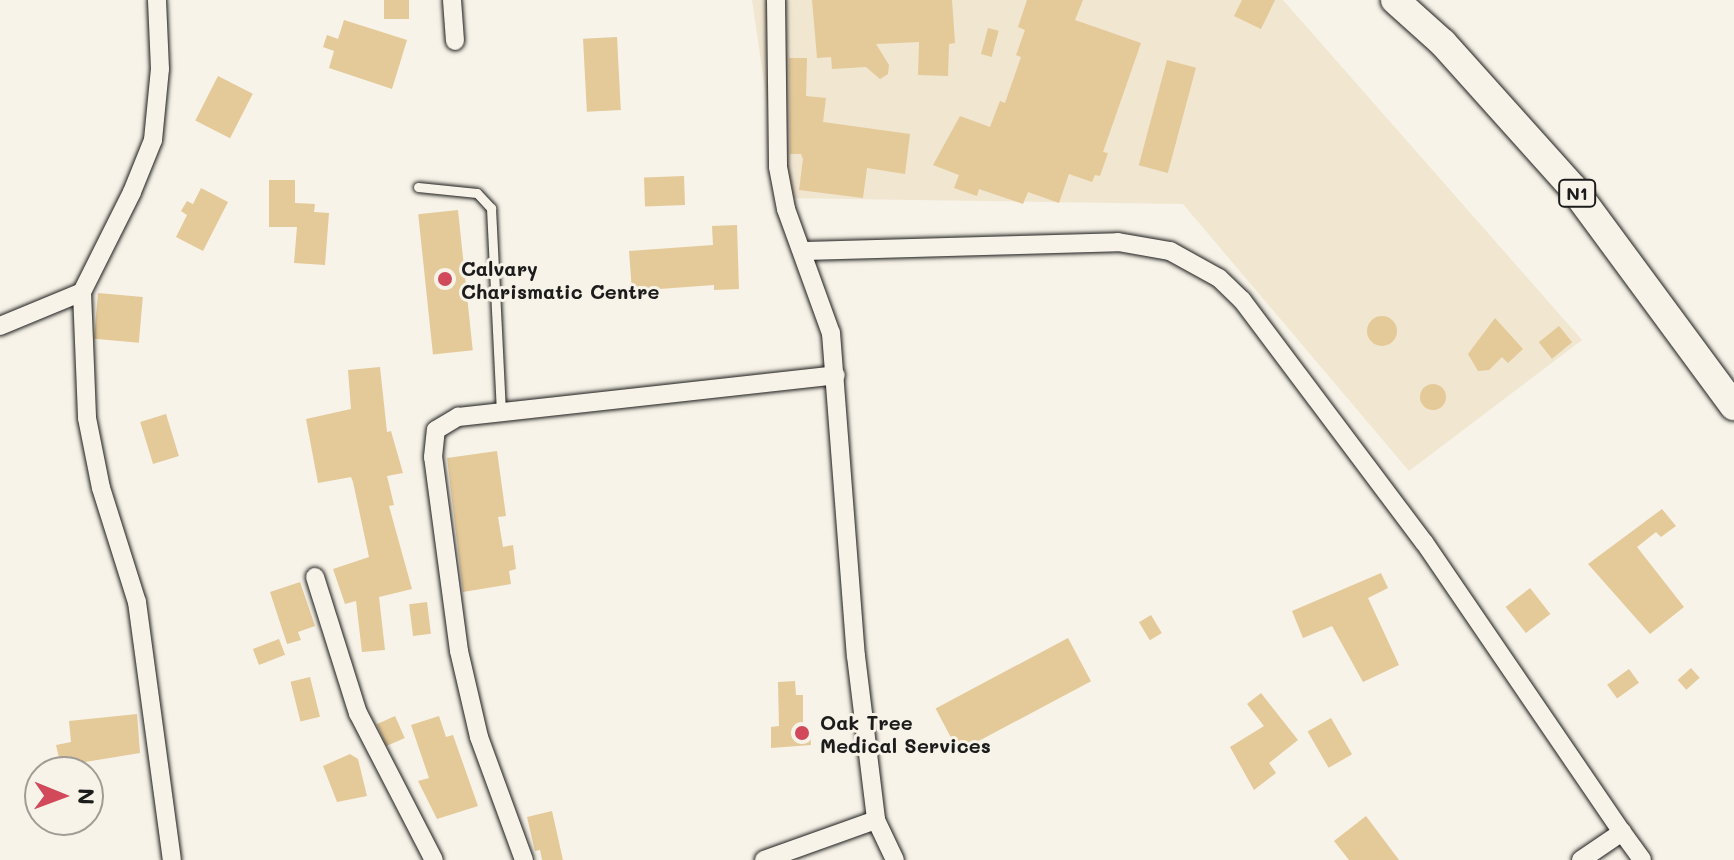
<!DOCTYPE html>
<style>
body{margin:0}
#map{position:relative;width:1734px;height:860px;overflow:hidden;background:#f7f3e8;font-family:Mali,sans-serif}
div>[style]{position:absolute}
.built>*{inset:0;background:#f1e6d0}
.building>*{inset:0;background:#e4c999;transform-origin:0 0}
.round{border-radius:50%}
.roads{filter:drop-shadow(0 0 2px #1c1c1c) drop-shadow(0 0 2px #1c1c1c)}
.service>*{height:9px;margin:-4.5px;padding:0 4.5px;transform-origin:4.5px;border-radius:4.5px;background:#f7f3e8}
.minor>*{height:18px;margin:-9px;padding:0 9px;transform-origin:9px;border-radius:9px;background:#f7f3e8}
.trunk>*{height:28px;margin:-14px;padding:0 14px;transform-origin:14px;border-radius:14px;background:#f7f3e8}
.dots>*{width:22px;height:22px;translate:-50% -50%;box-sizing:border-box;border:4px solid #f7f3e8;border-radius:50%}
span{translate:-50% -50%;white-space:nowrap;text-align:center;line-height:1.15;-webkit-text-stroke:6px #f7f3e8;paint-order:stroke}
.shield-label span{padding:2px 6px;background:#f7f3e8;border:2px solid;border-radius:6px;-webkit-text-stroke-width:0}
.shield-label{font-size:18px;color:#1c1c1c;font-weight:700}
.poi-label{font-size:20px;color:#1c1c1c;font-weight:700}
.left{translate:0 -50%;text-align:left}
.north{position:absolute;left:24px;top:756px;width:80px;height:80px;box-sizing:border-box;background:#f7f3e8;border:2px solid #9f9d96;border-radius:50%;rotate:91deg;font-size:22px;font-weight:700;line-height:32px;text-align:center;color:#1c1c1c}
.north::after{content:'';display:block;margin:auto;width:28px;height:36px;background:#d1495b;clip-path:polygon(50% 0,100% 100%,50% 72%,0 100%)}
</style>
<div id="map">
<div class="built">
<i style="clip-path:polygon(752px 0,1283px 0,1582px 340px,1409px 471px,1183px 204px,781px 198px)"></i>
</div>
<div class="building">
<i style="left:384px;top:0;width:25px;height:19px"></i>
<i style="clip-path:polygon(812px 0,952px 0,955px 43px,949px 44px,948px 76px,918px 75px,919px 42px,876px 44px,889px 65px,888px 74px,880px 79px,866px 67px,832px 69px,831px 57px,817px 58px)"></i>
<i style="clip-path:polygon(1027px 0,1083px 0,1075px 20px,1141px 43px,1103px 152px,1108px 153px,1100px 176px,1095px 175px,1092px 182px,1069px 174px,1059px 203px,1028px 192px,1023px 204px,979px 189px,977px 196px,954px 188px,959px 175px,933px 165px,960px 116px,990px 127px,1000px 101px,1005px 103px,1021px 57px,1016px 55px,1025px 30px,1018px 27px)"></i>
<i style="clip-path:polygon(1242px 0,1275px 0,1261px 29px,1234px 16px)"></i>
<i style="clip-path:polygon(344px 20px,407px 40px,392px 89px,329px 68px,334px 51px,323px 47px,327px 35px,338px 39px)"></i>
<i style="left:988px;top:28px;width:11px;height:27px;rotate:15deg"></i>
<i style="left:617px;top:37px;width:73px;height:34px;rotate:87deg"></i>
<i style="clip-path:polygon(789px 58px,807px 58px,806px 96px,826px 98px,823px 122px,910px 134px,905px 174px,867px 168px,863px 198px,799px 190px,803px 159px,801px 154px,790px 154px)"></i>
<i style="left:1167px;top:60px;width:30px;height:109px;rotate:15deg"></i>
<i style="left:218px;top:76px;width:39px;height:50px;rotate:27deg"></i>
<i style="left:684px;top:176px;width:29px;height:40px;rotate:88deg"></i>
<i style="clip-path:polygon(269px 180px,295px 180px,295px 203px,315px 204px,314px 212px,329px 213px,325px 265px,294px 263px,297px 227px,269px 227px)"></i>
<i style="clip-path:polygon(201px 188px,228px 202px,203px 251px,176px 237px,187px 215px,181px 211px,187px 201px,193px 204px)"></i>
<i style="left:458px;top:210px;width:141px;height:40px;rotate:84deg"></i>
<i style="clip-path:polygon(737px 225px,739px 289px,714px 290px,714px 285px,632px 291px,629px 251px,713px 245px,712px 226px)"></i>
<i style="left:98px;top:293px;width:45px;height:46px;rotate:5deg"></i>
<i class="round" style="left:1367px;top:316px;width:30px;height:30px"></i>
<i style="clip-path:polygon(1495px 318px,1523px 349px,1508px 363px,1502px 357px,1489px 370px,1478px 371px,1468px 354px)"></i>
<i style="left:1559px;top:326px;width:21px;height:26px;rotate:51deg"></i>
<i style="clip-path:polygon(380px 367px,387px 432px,391px 431px,403px 473px,387px 476px,394px 505px,389px 506px,412px 589px,379px 597px,385px 650px,362px 652px,356px 601px,345px 604px,333px 569px,369px 557px,353px 482px,351px 477px,318px 483px,306px 419px,351px 409px,348px 370px)"></i>
<i class="round" style="left:1420px;top:384px;width:26px;height:26px"></i>
<i style="left:166px;top:414px;width:44px;height:27px;rotate:73deg"></i>
<i style="clip-path:polygon(497px 451px,506px 516px,498px 517px,503px 547px,513px 545px,516px 569px,509px 571px,511px 584px,463px 592px,447px 458px)"></i>
<i style="clip-path:polygon(1662px 509px,1676px 526px,1661px 537px,1656px 532px,1637px 547px,1684px 607px,1650px 634px,1588px 564px)"></i>
<i style="clip-path:polygon(1381px 573px,1388px 588px,1368px 598px,1399px 665px,1363px 682px,1332px 626px,1303px 638px,1292px 611px)"></i>
<i style="clip-path:polygon(300px 582px,315px 626px,298px 632px,301px 640px,287px 644px,270px 592px)"></i>
<i style="left:1530px;top:588px;width:33px;height:31px;rotate:52deg"></i>
<i style="left:427px;top:602px;width:32px;height:18px;rotate:83deg"></i>
<i style="left:1151px;top:615px;width:21px;height:14px;rotate:59deg"></i>
<i style="left:1068px;top:638px;width:49px;height:150px;rotate:62deg"></i>
<i style="left:279px;top:639px;width:17px;height:28px;rotate:69deg"></i>
<i style="left:1691px;top:668px;width:13px;height:18px;rotate:48deg"></i>
<i style="left:1629px;top:669px;width:17px;height:27px;rotate:54deg"></i>
<i style="left:310px;top:677px;width:41px;height:20px;rotate:76deg"></i>
<i style="clip-path:polygon(795px 681px,796px 695px,803px 695px,803px 725px,810px 725px,811px 745px,771px 748px,771px 727px,779px 726px,778px 682px)"></i>
<i style="clip-path:polygon(1261px 693px,1298px 740px,1269px 763px,1276px 773px,1254px 790px,1230px 747px,1264px 726px,1247px 704px)"></i>
<i style="clip-path:polygon(137px 714px,140px 753px,61px 766px,56px 745px,71px 742px,69px 721px)"></i>
<i style="left:395px;top:716px;width:24px;height:20px;rotate:66deg"></i>
<i style="clip-path:polygon(439px 716px,446px 737px,453px 735px,478px 806px,437px 819px,418px 781px,429px 778px,411px 725px)"></i>
<i style="left:1331px;top:718px;width:42px;height:27px;rotate:60deg"></i>
<i style="clip-path:polygon(350px 754px,358px 759px,367px 796px,337px 802px,323px 766px)"></i>
<i style="clip-path:polygon(552px 811px,563px 860px,542px 860px,540px 850px,535px 851px,527px 817px)"></i>
<i style="clip-path:polygon(1366px 816px,1399px 860px,1349px 860px,1334px 841px)"></i>
</div>
<div class="roads">
<div class="service">
<i style="left:418px;top:187px;width:59px;rotate:5.8deg"></i>
<i style="left:477px;top:193px;width:21px;rotate:47deg"></i>
<i style="left:491px;top:208px;width:205px;rotate:87.2deg"></i>
</div>
<div class="minor">
<i style="left:452px;top:0;width:41px;rotate:85.8deg"></i>
<i style="left:776px;top:0;width:167px;rotate:89.3deg"></i>
<i style="left:778px;top:167px;width:43px;rotate:79.2deg"></i>
<i style="left:786px;top:209px;width:132px;rotate:70.1deg"></i>
<i style="left:831px;top:333px;width:324px;rotate:85.6deg"></i>
<i style="left:856px;top:656px;width:165px;rotate:83deg"></i>
<i style="left:876px;top:820px;width:44px;rotate:64.6deg"></i>
<i style="left:805px;top:251px;width:313px;rotate:-1.6deg"></i>
<i style="left:1118px;top:242px;width:53px;rotate:9.8deg"></i>
<i style="left:1170px;top:251px;width:56px;rotate:28.9deg"></i>
<i style="left:1219px;top:278px;width:32px;rotate:44deg"></i>
<i style="left:1242px;top:300px;width:303px;rotate:53.1deg"></i>
<i style="left:1424px;top:542px;width:351px;rotate:55.7deg"></i>
<i style="left:82px;top:292px;width:126px;rotate:87.7deg"></i>
<i style="left:87px;top:418px;width:71px;rotate:78.7deg"></i>
<i style="left:101px;top:488px;width:120px;rotate:72.5deg"></i>
<i style="left:137px;top:602px;width:260px;rotate:82.3deg"></i>
<i style="left:0;top:326px;width:89px;rotate:-22.5deg"></i>
<i style="left:82px;top:292px;width:112px;rotate:-63.4deg"></i>
<i style="left:132px;top:192px;width:56px;rotate:-68deg"></i>
<i style="left:153px;top:140px;width:71px;rotate:-84.4deg"></i>
<i style="left:160px;top:69px;width:69px;rotate:-92.5deg"></i>
<i style="left:315px;top:577px;width:143px;rotate:72.5deg"></i>
<i style="left:358px;top:713px;width:165px;rotate:62.7deg"></i>
<i style="left:524px;top:860px;width:131px;rotate:-110.1deg"></i>
<i style="left:479px;top:737px;width:88px;rotate:-103.1deg"></i>
<i style="left:459px;top:651px;width:196px;rotate:-97.6deg"></i>
<i style="left:433px;top:457px;width:27px;rotate:-84deg"></i>
<i style="left:436px;top:430px;width:26px;rotate:-31deg"></i>
<i style="left:458px;top:417px;width:380px;rotate:-6.3deg"></i>
<i style="left:764px;top:860px;width:119px;rotate:-19.7deg"></i>
<i style="left:1581px;top:860px;width:50px;rotate:-34.3deg"></i>
<i style="left:1622px;top:832px;width:34px;rotate:54deg"></i>
</div>
<div class="trunk">
<i style="left:1395px;top:0;width:64px;rotate:41.9deg"></i>
<i style="left:1443px;top:43px;width:195px;rotate:48.1deg"></i>
<i style="left:1573px;top:188px;width:271px;rotate:53.6deg"></i>
</div>
</div>
<div class="dots">
<i style="left:445px;top:279px;background:#d1495b"></i>
<i style="left:802px;top:733px;background:#d1495b"></i>
</div>
<div class="shield-label">
<span style="left:1577px;top:193px">N1</span>
</div>
<div class="poi-label">
<span class="left" style="left:461px;top:280px">Calvary<br>Charismatic Centre</span>
<span class="left" style="left:820px;top:734px">Oak Tree<br>Medical Services</span>
</div>
<div class="north">N</div>
</div>
